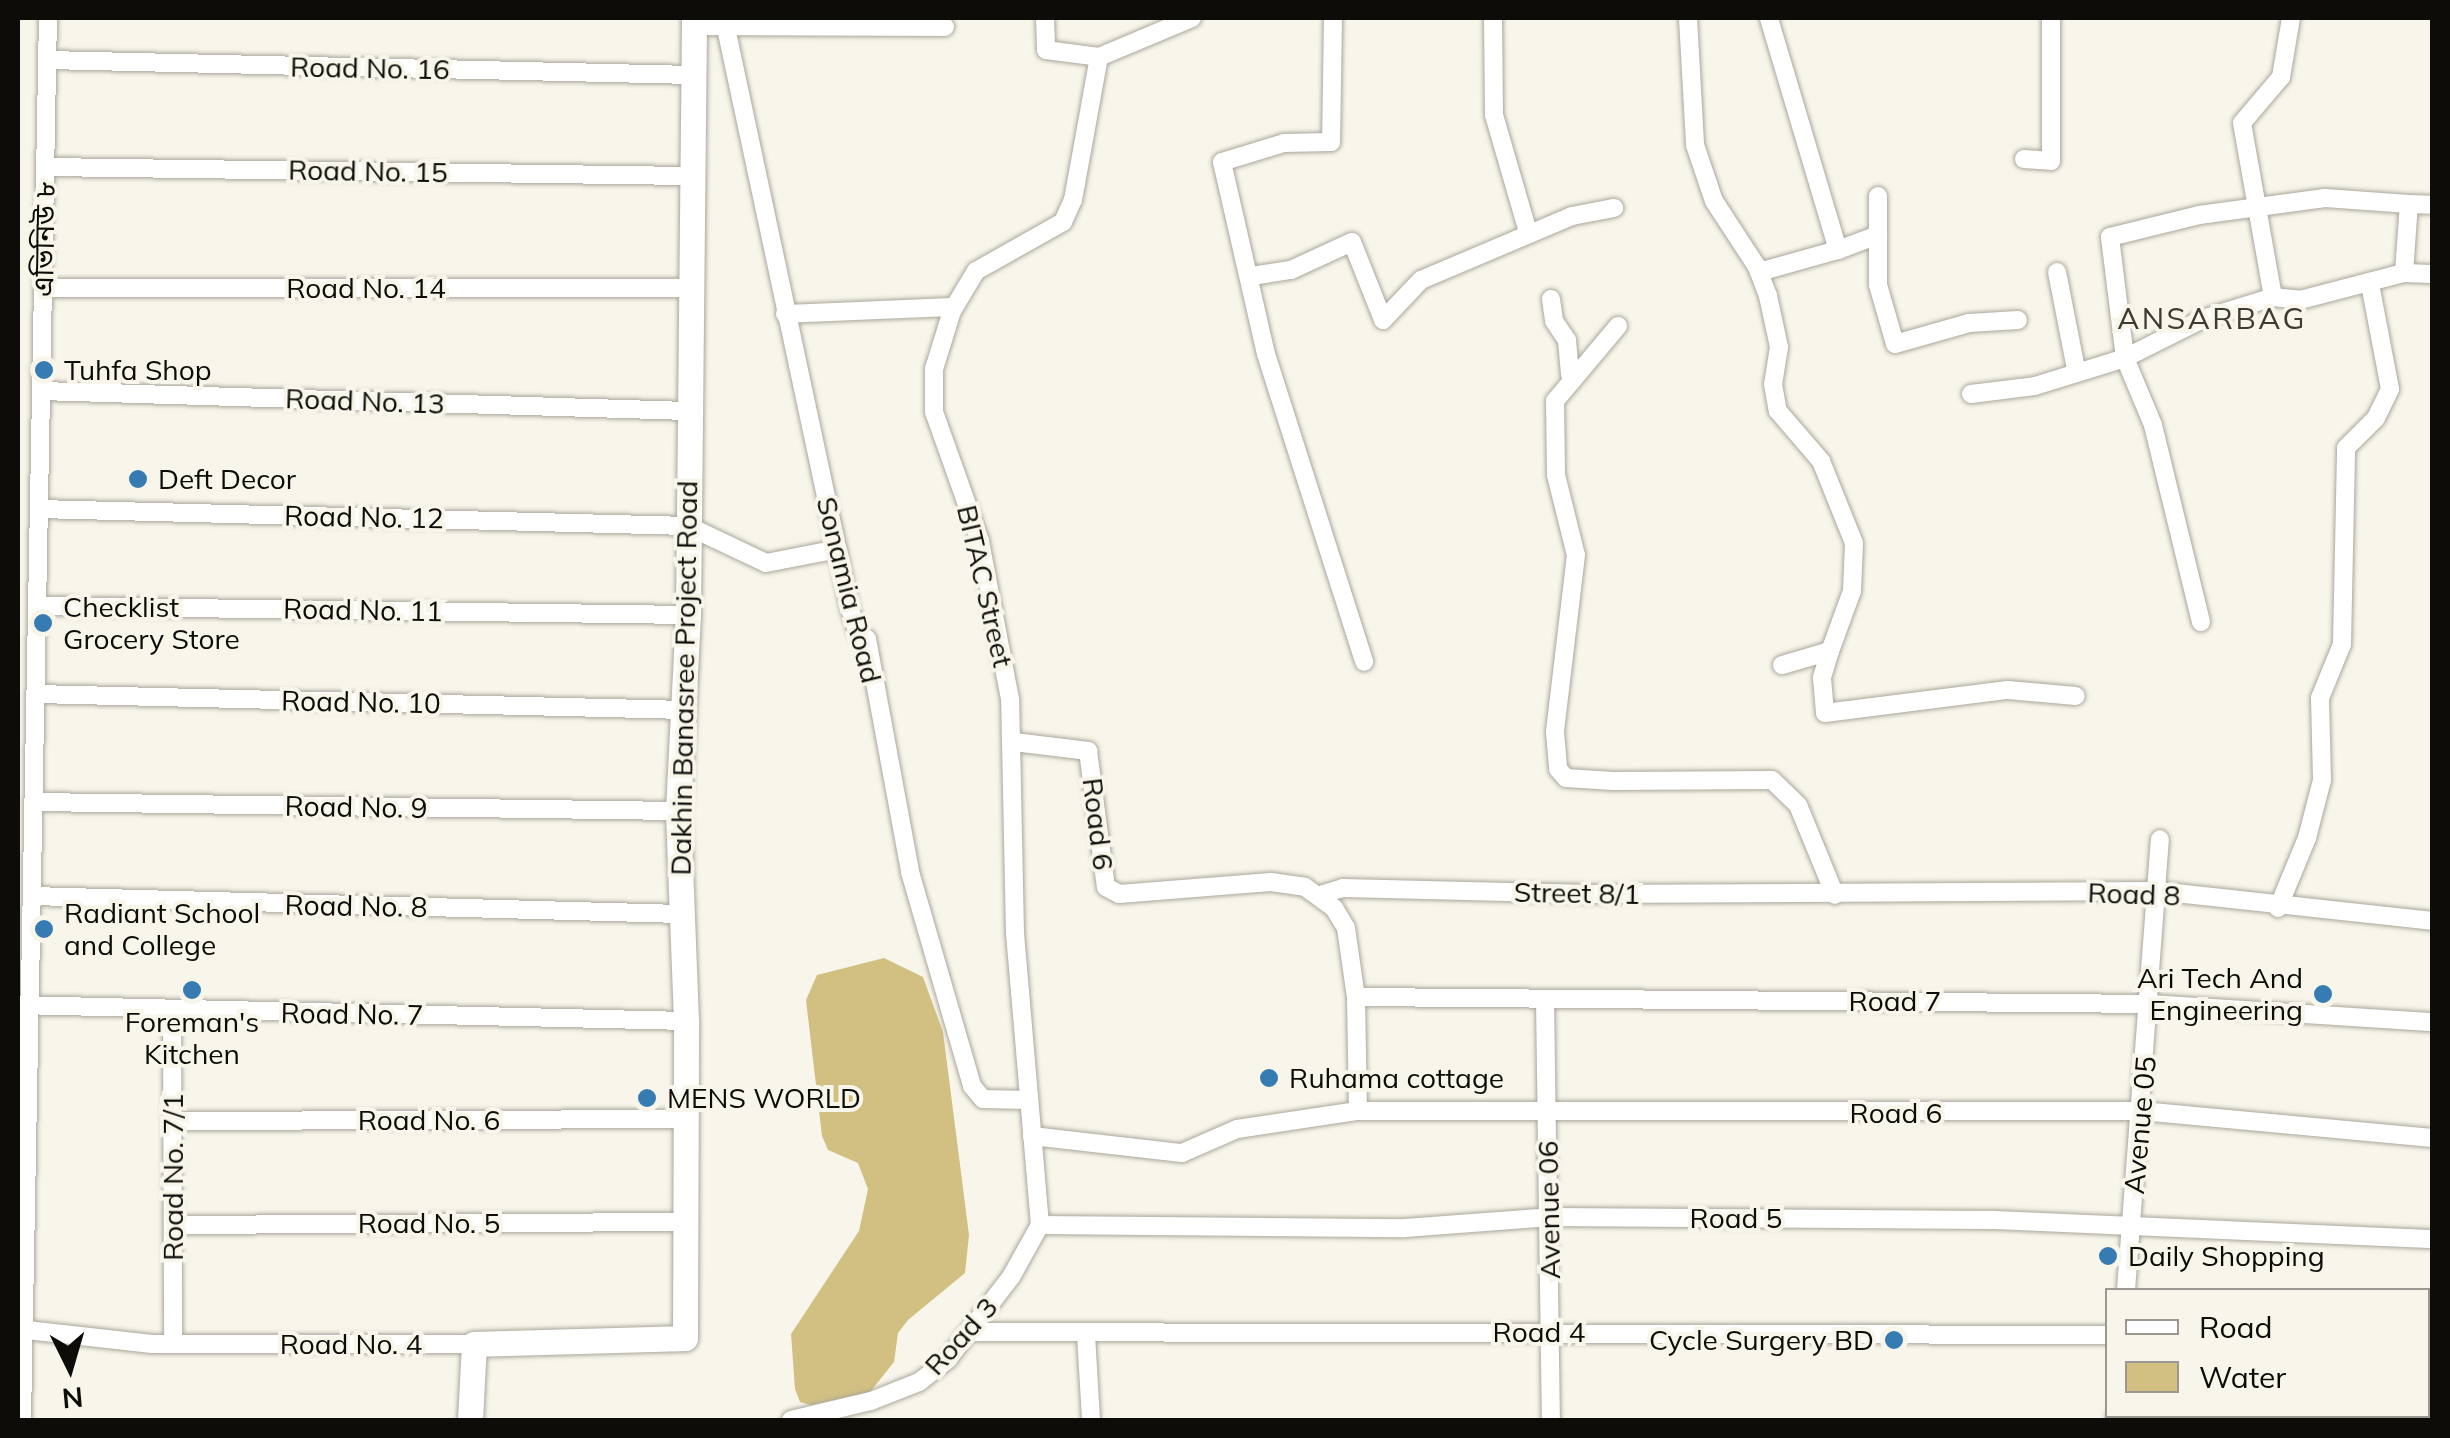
<!DOCTYPE html>
<meta charset="utf-8">
<style>
body{margin:0}
#map{position:relative;width:2450px;height:1438px;overflow:hidden;background:#f8f5ea;font-family:Mulish,"Noto Sans Bengali",sans-serif}
div>[style]{position:absolute}
.water>*{inset:0;background:#d1c081}
.roads{filter:drop-shadow(0 0 2px #aaa79c) drop-shadow(0 0 2px #aaa79c)}
.street>*{height:18px;margin:-9px;padding:0 9px;transform-origin:9px;border-radius:9px;background:#fff}
.secondary>*{height:25px;margin:-12.5px;padding:0 12.5px;transform-origin:12.5px;border-radius:12.5px;background:#fff}
.dots>*{width:28px;height:28px;translate:-50% -50%;box-sizing:border-box;border:5px solid #f8f5ea;border-radius:50%}
span{translate:-50% -50%;white-space:nowrap;text-align:center;line-height:1.15;-webkit-text-stroke:8px #f8f5ea;paint-order:stroke}
.street-label{font-size:28px;color:#0d0c09}
.poi-label{font-size:28px;color:#0d0c09}
.left{translate:0 -50%;text-align:left}
.right{translate:-100% -50%;text-align:right}
.neighbourhood-label{font-size:30px;color:#3e3b33;letter-spacing:2.5px}
.frame{position:absolute;inset:0;border:20px solid #0d0c09;pointer-events:none}
.legend{position:absolute;left:2105px;top:1288px;width:325px;height:130px;box-sizing:border-box;background:#f8f5ea;border:2px solid #9a9890;margin:0;padding:12px 18px;list-style:none;font-size:30px;color:#0d0c09}
.legend li{display:flex;align-items:center;gap:20px;height:50px}
.legend b{width:50px;border:2px solid #9a9890}
.north{position:absolute;left:20px;top:1318px;width:100px;height:100px;-webkit-text-stroke:8px #f8f5ea;paint-order:stroke;rotate:175deg;font-size:28px;font-weight:700;line-height:40px;text-align:center;color:#0d0c09}
.north::after{content:'';display:block;margin:auto;width:35px;height:45px;background:#0d0c09;clip-path:polygon(50% 0,100% 100%,50% 72%,0 100%)}
</style>
<div id="map">
<div class="water">
<i style="clip-path:polygon(884px 958px,923px 977px,943px 1032px,969px 1235px,965px 1273px,908px 1320px,898px 1333px,894px 1362px,870px 1392px,811px 1405px,800px 1402px,795px 1389px,791px 1334px,859px 1231px,868px 1189px,858px 1163px,828px 1150px,822px 1136px,806px 1000px,817px 975px)"></i>
</div>
<div class="roads">
<div class="street">
<i style="left:1045px;top:18px;width:32px;rotate:88deg"></i>
<i style="left:1046px;top:50px;width:53px;rotate:7.5deg"></i>
<i style="left:1333px;top:18px;width:124px;rotate:90.9deg"></i>
<i style="left:1331px;top:142px;width:47px;rotate:178.8deg"></i>
<i style="left:1284px;top:143px;width:65px;rotate:163deg"></i>
<i style="left:1222px;top:162px;width:197px;rotate:77.1deg"></i>
<i style="left:1266px;top:354px;width:323px;rotate:72.3deg"></i>
<i style="left:1493px;top:18px;width:97px;rotate:89.4deg"></i>
<i style="left:1494px;top:115px;width:122px;rotate:73.8deg"></i>
<i style="left:1688px;top:18px;width:127px;rotate:86.8deg"></i>
<i style="left:1695px;top:145px;width:59px;rotate:71.3deg"></i>
<i style="left:1714px;top:201px;width:79px;rotate:56.9deg"></i>
<i style="left:1757px;top:267px;width:31px;rotate:69deg"></i>
<i style="left:1768px;top:296px;width:52px;rotate:77.8deg"></i>
<i style="left:1779px;top:347px;width:37px;rotate:99deg"></i>
<i style="left:1773px;top:384px;width:27px;rotate:80deg"></i>
<i style="left:1778px;top:411px;width:66px;rotate:49.3deg"></i>
<i style="left:1821px;top:461px;width:88px;rotate:68.1deg"></i>
<i style="left:1854px;top:543px;width:48px;rotate:92.4deg"></i>
<i style="left:1852px;top:591px;width:64px;rotate:110.1deg"></i>
<i style="left:1830px;top:651px;width:50px;rotate:163.7deg"></i>
<i style="left:2291px;top:18px;width:60px;rotate:99.6deg"></i>
<i style="left:2281px;top:77px;width:60px;rotate:130.3deg"></i>
<i style="left:2242px;top:123px;width:177px;rotate:79.9deg"></i>
<i style="left:2273px;top:297px;width:27px;rotate:6deg"></i>
<i style="left:2300px;top:300px;width:107px;rotate:-14.6deg"></i>
<i style="left:2404px;top:273px;width:69px;rotate:-85.9deg"></i>
<i style="left:2409px;top:204px;width:23px;rotate:2deg"></i>
<i style="left:694px;top:26px;width:251px;rotate:0.2deg"></i>
<i style="left:726px;top:28px;width:594px;rotate:77.95deg"></i>
<i style="left:850px;top:609px;width:26px;rotate:72deg"></i>
<i style="left:858px;top:634px;width:10px;rotate:29deg"></i>
<i style="left:867px;top:639px;width:237px;rotate:79.5deg"></i>
<i style="left:910px;top:872px;width:223px;rotate:73.8deg"></i>
<i style="left:972px;top:1086px;width:17px;rotate:50deg"></i>
<i style="left:983px;top:1099px;width:46px;rotate:1.2deg"></i>
<i style="left:47px;top:60px;width:646px;rotate:1.33deg"></i>
<i style="left:2024px;top:159px;width:27px;rotate:4deg"></i>
<i style="left:2051px;top:161px;width:143px;rotate:-90deg"></i>
<i style="left:45px;top:167px;width:647px;rotate:0.8deg"></i>
<i style="left:1878px;top:235px;width:50px;rotate:90deg"></i>
<i style="left:1878px;top:285px;width:61px;rotate:73.9deg"></i>
<i style="left:1895px;top:344px;width:77px;rotate:-15.8deg"></i>
<i style="left:1969px;top:323px;width:49px;rotate:-3.5deg"></i>
<i style="left:1838px;top:250px;width:43px;rotate:-20.6deg"></i>
<i style="left:1878px;top:235px;width:39px;rotate:-90deg"></i>
<i style="left:1759px;top:272px;width:82px;rotate:-15.6deg"></i>
<i style="left:1838px;top:250px;width:242px;rotate:-106.6deg"></i>
<i style="left:2057px;top:272px;width:99px;rotate:78.9deg"></i>
<i style="left:2404px;top:273px;width:28px;rotate:2deg"></i>
<i style="left:1252px;top:276px;width:39px;rotate:-9deg"></i>
<i style="left:1291px;top:270px;width:67px;rotate:-24.7deg"></i>
<i style="left:1352px;top:242px;width:84px;rotate:68.3deg"></i>
<i style="left:1383px;top:320px;width:55px;rotate:-46.5deg"></i>
<i style="left:1421px;top:280px;width:164px;rotate:-23deg"></i>
<i style="left:1572px;top:216px;width:43px;rotate:-10.8deg"></i>
<i style="left:43px;top:288px;width:647px"></i>
<i style="left:1551px;top:299px;width:22px;rotate:82deg"></i>
<i style="left:1554px;top:321px;width:23px;rotate:56deg"></i>
<i style="left:1567px;top:340px;width:35px;rotate:85deg"></i>
<i style="left:785px;top:314px;width:169px;rotate:-2.4deg"></i>
<i style="left:1618px;top:326px;width:98px;rotate:130deg"></i>
<i style="left:1555px;top:401px;width:74px;rotate:89.2deg"></i>
<i style="left:1556px;top:475px;width:82px;rotate:76deg"></i>
<i style="left:1576px;top:555px;width:178px;rotate:96.8deg"></i>
<i style="left:1555px;top:732px;width:37px;rotate:85deg"></i>
<i style="left:1558px;top:769px;width:12px;rotate:48deg"></i>
<i style="left:1566px;top:778px;width:47px;rotate:3.7deg"></i>
<i style="left:1613px;top:781px;width:159px;rotate:-0.4deg"></i>
<i style="left:1772px;top:780px;width:36px;rotate:44deg"></i>
<i style="left:1798px;top:805px;width:97px;rotate:67.7deg"></i>
<i style="left:41px;top:391px;width:648px;rotate:1.77deg"></i>
<i style="left:1971px;top:394px;width:64px;rotate:-7.1deg"></i>
<i style="left:2035px;top:386px;width:94px;rotate:-17.3deg"></i>
<i style="left:2125px;top:358px;width:122px;rotate:-97.1deg"></i>
<i style="left:2110px;top:237px;width:92px;rotate:-13.9deg"></i>
<i style="left:2199px;top:215px;width:127px;rotate:-7.7deg"></i>
<i style="left:2325px;top:198px;width:84px;rotate:4.1deg"></i>
<i style="left:39px;top:509px;width:649px;rotate:1.5deg"></i>
<i style="left:688px;top:526px;width:86px;rotate:25.4deg"></i>
<i style="left:766px;top:563px;width:73px;rotate:-11deg"></i>
<i style="left:37px;top:606px;width:651px;rotate:0.79deg"></i>
<i style="left:2201px;top:622px;width:203px;rotate:-103.7deg"></i>
<i style="left:2153px;top:425px;width:73px;rotate:-112.7deg"></i>
<i style="left:2125px;top:358px;width:87px;rotate:-26.6deg"></i>
<i style="left:2203px;top:319px;width:73px;rotate:-17.4deg"></i>
<i style="left:1830px;top:651px;width:28px;rotate:107deg"></i>
<i style="left:1822px;top:678px;width:35px;rotate:85deg"></i>
<i style="left:1825px;top:713px;width:184px;rotate:-7.2deg"></i>
<i style="left:2008px;top:690px;width:68px;rotate:5deg"></i>
<i style="left:36px;top:694px;width:649px;rotate:1.41deg"></i>
<i style="left:1014px;top:742px;width:75px;rotate:6.9deg"></i>
<i style="left:1088px;top:751px;width:137px;rotate:82.5deg"></i>
<i style="left:1106px;top:887px;width:15px;rotate:28deg"></i>
<i style="left:1119px;top:894px;width:152px;rotate:-4.5deg"></i>
<i style="left:1271px;top:882px;width:34px;rotate:8deg"></i>
<i style="left:1305px;top:887px;width:36px;rotate:36deg"></i>
<i style="left:1334px;top:908px;width:23px;rotate:59deg"></i>
<i style="left:1346px;top:928px;width:70px;rotate:81.8deg"></i>
<i style="left:1356px;top:997px;width:114px;rotate:89deg"></i>
<i style="left:1358px;top:1111px;width:784px"></i>
<i style="left:2142px;top:1111px;width:291px;rotate:5.3deg"></i>
<i style="left:34px;top:802px;width:644px;rotate:0.8deg"></i>
<i style="left:1320px;top:895px;width:24px;rotate:-17deg"></i>
<i style="left:1343px;top:888px;width:248px;rotate:1.4deg"></i>
<i style="left:1591px;top:894px;width:566px;rotate:-0.3deg"></i>
<i style="left:2157px;top:891px;width:277px;rotate:6.2deg"></i>
<i style="left:32px;top:896px;width:648px;rotate:1.59deg"></i>
<i style="left:2278px;top:908px;width:76px;rotate:-67.5deg"></i>
<i style="left:2307px;top:838px;width:60px;rotate:-75.5deg"></i>
<i style="left:2322px;top:780px;width:82px;rotate:-91.4deg"></i>
<i style="left:2320px;top:698px;width:58px;rotate:-67.8deg"></i>
<i style="left:2342px;top:644px;width:196px;rotate:-88.8deg"></i>
<i style="left:2346px;top:448px;width:42px;rotate:-45deg"></i>
<i style="left:2376px;top:418px;width:32px;rotate:-64deg"></i>
<i style="left:2390px;top:389px;width:107px;rotate:-100.8deg"></i>
<i style="left:1356px;top:997px;width:795px;rotate:0.5deg"></i>
<i style="left:2151px;top:1004px;width:282px;rotate:3.7deg"></i>
<i style="left:1545px;top:999px;width:421px;rotate:89.2deg"></i>
<i style="left:18px;top:1005px;width:668px;rotate:1.37deg"></i>
<i style="left:172px;top:1010px;width:334px;rotate:89.8deg"></i>
<i style="left:173px;top:1121px;width:513px;rotate:-0.22deg"></i>
<i style="left:1032px;top:1136px;width:151px;rotate:6.5deg"></i>
<i style="left:1182px;top:1153px;width:60px;rotate:-23.6deg"></i>
<i style="left:1237px;top:1129px;width:122px;rotate:-8.5deg"></i>
<i style="left:173px;top:1225px;width:513px;rotate:-0.34deg"></i>
<i style="left:1040px;top:1225px;width:365px;rotate:0.5deg"></i>
<i style="left:1405px;top:1228px;width:145px;rotate:-4.3deg"></i>
<i style="left:1550px;top:1217px;width:443px;rotate:0.4deg"></i>
<i style="left:1993px;top:1220px;width:439px;rotate:2.5deg"></i>
<i style="left:1040px;top:1225px;width:293px;rotate:-94.9deg"></i>
<i style="left:1015px;top:933px;width:234px;rotate:-91.2deg"></i>
<i style="left:1010px;top:699px;width:161px;rotate:-100.8deg"></i>
<i style="left:980px;top:541px;width:137px;rotate:-109.6deg"></i>
<i style="left:934px;top:412px;width:43px;rotate:-90deg"></i>
<i style="left:934px;top:369px;width:61px;rotate:-72.8deg"></i>
<i style="left:952px;top:311px;width:47px;rotate:-59deg"></i>
<i style="left:976px;top:271px;width:100px;rotate:-29.4deg"></i>
<i style="left:1063px;top:222px;width:24px;rotate:-66deg"></i>
<i style="left:1073px;top:200px;width:145px;rotate:-79.7deg"></i>
<i style="left:1099px;top:57px;width:101px;rotate:-22.8deg"></i>
<i style="left:2126px;top:1290px;width:452px;rotate:-85.7deg"></i>
<i style="left:18px;top:1329px;width:135px;rotate:6.4deg"></i>
<i style="left:152px;top:1344px;width:322px"></i>
<i style="left:971px;top:1332px;width:1137px;rotate:0.15deg"></i>
<i style="left:1086px;top:1335px;width:85px;rotate:86.6deg"></i>
<i style="left:2428px;top:1368px;width:4px"></i>
<i style="left:22px;top:1420px;width:1402px;rotate:-88.94deg"></i>
<i style="left:791px;top:1420px;width:82px;rotate:-13.4deg"></i>
<i style="left:871px;top:1401px;width:52px;rotate:-21.6deg"></i>
<i style="left:919px;top:1382px;width:37px;rotate:-38deg"></i>
<i style="left:948px;top:1359px;width:103px;rotate:-52.5deg"></i>
<i style="left:1011px;top:1277px;width:60px;rotate:-60.9deg"></i>
<i style="left:2115px;top:1420px;width:4px;rotate:-76deg"></i>
</div>
<div class="secondary">
<i style="left:470px;top:1420px;width:76px;rotate:-87deg"></i>
<i style="left:474px;top:1344px;width:211px;rotate:-1.6deg"></i>
<i style="left:685px;top:1338px;width:317px;rotate:-89.8deg"></i>
<i style="left:686px;top:1021px;width:210px;rotate:-92.2deg"></i>
<i style="left:678px;top:811px;width:196px;rotate:-87.1deg"></i>
<i style="left:688px;top:615px;width:597px;rotate:-89.42deg"></i>
</div>
</div>
<div class="dots">
<i style="left:44px;top:370px;background:#367bb1"></i>
<i style="left:138px;top:479px;background:#367bb1"></i>
<i style="left:43px;top:623px;background:#367bb1"></i>
<i style="left:44px;top:929px;background:#367bb1"></i>
<i style="left:192px;top:990px;background:#367bb1"></i>
<i style="left:2323px;top:994px;background:#367bb1"></i>
<i style="left:1269px;top:1078px;background:#367bb1"></i>
<i style="left:647px;top:1098px;background:#367bb1"></i>
<i style="left:2108px;top:1256px;background:#367bb1"></i>
<i style="left:1894px;top:1340px;background:#367bb1"></i>
</div>
<div class="street-label">
<span style="left:370px;top:68px;rotate:1deg">Road No. 16</span>
<span style="left:368px;top:171px;rotate:1deg">Road No. 15</span>
<span style="left:44px;top:239px;rotate:-89deg">এভিনিউ ৮</span>
<span style="left:366px;top:288px">Road No. 14</span>
<span style="left:365px;top:401px;rotate:2deg">Road No. 13</span>
<span style="left:364px;top:517px;rotate:1deg">Road No. 12</span>
<span style="left:985px;top:586px;rotate:77deg">BITAC Street</span>
<span style="left:849px;top:590px;rotate:76deg">Sonamia Road</span>
<span style="left:363px;top:610px;rotate:1deg">Road No. 11</span>
<span style="left:684px;top:678px;rotate:-89deg">Dakhin Banasree Project Road</span>
<span style="left:361px;top:702px;rotate:1deg">Road No. 10</span>
<span style="left:356px;top:807px;rotate:1deg">Road No. 9</span>
<span style="left:1098px;top:824px;rotate:83deg">Road 6</span>
<span style="left:1577px;top:893px;rotate:1deg">Street 8/1</span>
<span style="left:2134px;top:894px;rotate:2deg">Road 8</span>
<span style="left:356px;top:906px;rotate:1deg">Road No. 8</span>
<span style="left:1895px;top:1001px">Road 7</span>
<span style="left:352px;top:1014px;rotate:1deg">Road No. 7</span>
<span style="left:1896px;top:1113px">Road 6</span>
<span style="left:429px;top:1120px">Road No. 6</span>
<span style="left:2140px;top:1125px;rotate:-85deg">Avenue 05</span>
<span style="left:173px;top:1177px;rotate:-90deg">Road No. 7/1</span>
<span style="left:1549px;top:1210px;rotate:-91deg">Avenue 06</span>
<span style="left:1736px;top:1218px">Road 5</span>
<span style="left:429px;top:1223px">Road No. 5</span>
<span style="left:1539px;top:1332px">Road 4</span>
<span style="left:961px;top:1336px;rotate:-48deg">Road 3</span>
<span style="left:351px;top:1344px">Road No. 4</span>
</div>
<div class="poi-label">
<span class="left" style="left:64px;top:370px">Tuhfa Shop</span>
<span class="left" style="left:158px;top:479px">Deft Decor</span>
<span class="left" style="left:63px;top:623px">Checklist<br>Grocery Store</span>
<span class="left" style="left:64px;top:929px">Radiant School<br>and College</span>
<span class="right" style="left:2303px;top:994px">Ari Tech And<br>Engineering</span>
<span style="left:192px;top:1038px">Foreman's<br>Kitchen</span>
<span class="left" style="left:1289px;top:1078px">Ruhama cottage</span>
<span class="left" style="left:667px;top:1098px">MENS WORLD</span>
<span class="left" style="left:2128px;top:1256px">Daily Shopping</span>
<span class="right" style="left:1874px;top:1340px">Cycle Surgery BD</span>
</div>
<div class="neighbourhood-label">
<span style="left:2212px;top:318px">ANSARBAG</span>
</div>
<div class="frame"></div>
<ul class="legend">
<li><b style="height:12px;background:#fff"></b>Road</li>
<li><b style="height:28px;background:#d1c081"></b>Water</li>
</ul>
<div class="north">N</div>
</div>
